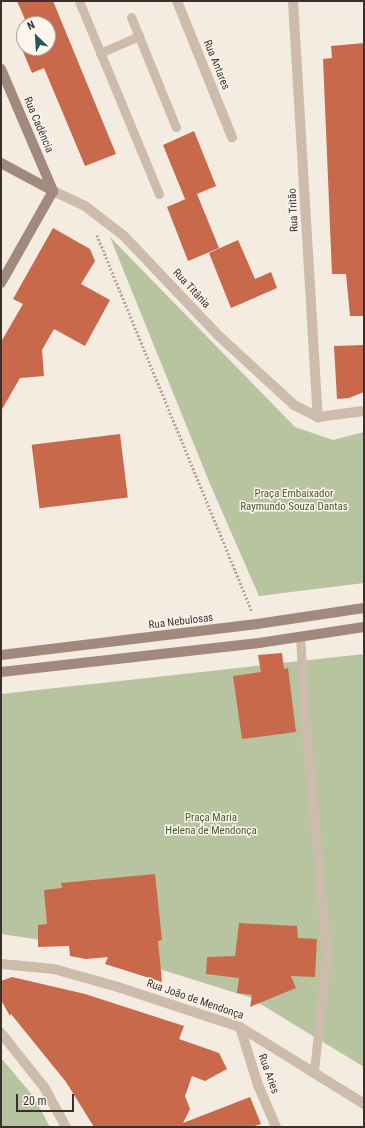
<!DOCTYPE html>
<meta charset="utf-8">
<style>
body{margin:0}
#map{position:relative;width:365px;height:1128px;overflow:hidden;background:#f4ebe1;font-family:"Roboto Condensed",sans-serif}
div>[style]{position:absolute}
.green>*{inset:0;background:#b8c4a0}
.building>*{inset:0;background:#c8694b;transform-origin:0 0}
.path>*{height:2.5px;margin-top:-1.25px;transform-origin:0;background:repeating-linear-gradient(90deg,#b9a596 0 2px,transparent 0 4px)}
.lane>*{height:9px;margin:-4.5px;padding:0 4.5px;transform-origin:4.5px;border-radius:4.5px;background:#cdbbac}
.street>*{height:10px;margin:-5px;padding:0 5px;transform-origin:5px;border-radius:5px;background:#cdbbac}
.secondary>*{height:10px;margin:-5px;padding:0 5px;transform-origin:5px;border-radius:5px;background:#a18a7d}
span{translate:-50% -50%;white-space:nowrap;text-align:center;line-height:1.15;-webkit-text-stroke:3px #fbf5ee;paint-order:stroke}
.street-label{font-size:11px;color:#3b302b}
.park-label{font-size:11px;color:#4a5a2e}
.frame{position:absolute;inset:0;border:2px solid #3b302b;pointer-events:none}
.north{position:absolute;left:16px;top:16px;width:40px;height:40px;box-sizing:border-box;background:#fbf5ee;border:1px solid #aea6a0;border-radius:50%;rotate:335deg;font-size:11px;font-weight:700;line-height:16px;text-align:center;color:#3b302b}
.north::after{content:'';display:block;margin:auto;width:14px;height:18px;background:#1f5a5e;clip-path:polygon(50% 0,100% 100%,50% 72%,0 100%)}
.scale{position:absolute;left:16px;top:1094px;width:58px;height:18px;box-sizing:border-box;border:2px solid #3b302b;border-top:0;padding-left:5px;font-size:12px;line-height:14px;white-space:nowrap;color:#3b302b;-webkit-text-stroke:3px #fbf5ee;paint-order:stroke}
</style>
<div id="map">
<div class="green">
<i style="clip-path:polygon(110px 237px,295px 427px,333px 440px,364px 432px,364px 583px,259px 596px,210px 484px)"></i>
<i style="clip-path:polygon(364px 654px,364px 1067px,249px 997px,89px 947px,1px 934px,1px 694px)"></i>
<i style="clip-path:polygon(1px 1058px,34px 1097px,50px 1127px,1px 1127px)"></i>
</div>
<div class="building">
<i style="clip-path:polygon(17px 1px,53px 1px,116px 154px,85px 166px,44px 68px,32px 73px,16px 35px,24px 32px,24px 48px,48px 48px,48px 24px,27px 24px)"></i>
<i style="clip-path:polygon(364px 43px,364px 316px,350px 316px,346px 274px,332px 274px,323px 59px,332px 58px,331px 46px)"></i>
<i style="clip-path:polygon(194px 131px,216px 186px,197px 194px,219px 248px,188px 261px,167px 207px,188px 198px,185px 199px,163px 145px)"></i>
<i style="clip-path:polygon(53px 228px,90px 249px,95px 261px,81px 284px,110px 300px,85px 346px,54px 329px,42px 350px,44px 376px,20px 378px,1px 411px,1px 342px,23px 304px,13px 299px)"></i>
<i style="clip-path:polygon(238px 240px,255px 279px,271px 272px,277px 288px,231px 308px,209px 253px)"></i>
<i style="clip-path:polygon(364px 345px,364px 392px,349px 398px,337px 399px,334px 346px)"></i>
<i style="left:120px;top:434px;width:64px;height:89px;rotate:83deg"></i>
<i style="clip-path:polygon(282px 653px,284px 669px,288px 668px,296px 732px,242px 739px,233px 676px,261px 672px,258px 655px)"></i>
<i style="clip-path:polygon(155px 874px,162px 940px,158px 941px,162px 982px,105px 964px,108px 957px,86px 959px,70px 956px,69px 946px,38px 947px,38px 925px,47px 924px,44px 890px,62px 888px,61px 883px)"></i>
<i style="clip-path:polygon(239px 923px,297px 926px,298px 938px,317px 939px,315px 977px,291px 976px,296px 988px,250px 1007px,252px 995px,237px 993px,239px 978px,206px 974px,207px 957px,235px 956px)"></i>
<i style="clip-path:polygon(12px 977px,85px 994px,184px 1026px,179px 1039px,219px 1053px,227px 1069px,205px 1081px,192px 1076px,185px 1096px,190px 1109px,183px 1123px,250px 1097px,261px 1124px,252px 1127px,94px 1127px,66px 1082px,11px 1014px,10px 1016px,1px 1000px,1px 981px)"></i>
</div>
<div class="path">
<i style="left:97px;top:235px;width:407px;rotate:67.6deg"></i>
</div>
<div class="lane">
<i style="left:79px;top:1px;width:209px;rotate:67.5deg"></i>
<i style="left:131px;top:17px;width:119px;rotate:67.8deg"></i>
<i style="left:100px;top:53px;width:43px;rotate:-23.6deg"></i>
<i style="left:300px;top:637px;width:95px;rotate:86.4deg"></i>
<i style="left:306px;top:732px;width:204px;rotate:84.7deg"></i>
<i style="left:325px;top:935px;width:22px;rotate:87deg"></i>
<i style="left:326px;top:957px;width:116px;rotate:96deg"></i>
</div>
<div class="street">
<i style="left:177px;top:1px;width:147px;rotate:68deg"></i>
<i style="left:293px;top:1px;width:417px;rotate:86.6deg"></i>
<i style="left:53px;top:191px;width:35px;rotate:25deg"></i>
<i style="left:85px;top:206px;width:49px;rotate:37.6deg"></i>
<i style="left:124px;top:236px;width:138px;rotate:46.5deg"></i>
<i style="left:219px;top:336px;width:102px;rotate:42.6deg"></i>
<i style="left:294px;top:405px;width:27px;rotate:27deg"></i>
<i style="left:318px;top:417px;width:46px;rotate:-7.4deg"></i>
<i style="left:1px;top:964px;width:53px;rotate:5.4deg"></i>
<i style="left:54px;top:969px;width:66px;rotate:15.7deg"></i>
<i style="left:118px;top:987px;width:128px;rotate:18.2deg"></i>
<i style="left:240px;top:1027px;width:146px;rotate:31.8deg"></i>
<i style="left:240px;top:1027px;width:61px;rotate:72.8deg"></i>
<i style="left:258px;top:1085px;width:46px;rotate:66.8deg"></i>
<i style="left:1px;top:1033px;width:69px;rotate:51.5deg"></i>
<i style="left:44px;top:1087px;width:46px;rotate:61.2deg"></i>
</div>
<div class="secondary">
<i style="left:1px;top:69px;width:133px;rotate:66.9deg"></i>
<i style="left:1px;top:163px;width:59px;rotate:28.3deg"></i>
<i style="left:1px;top:283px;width:106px;rotate:-60.5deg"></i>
<i style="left:1px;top:655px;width:258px;rotate:-6.9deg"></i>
<i style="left:257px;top:624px;width:108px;rotate:-8.5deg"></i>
<i style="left:1px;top:672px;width:260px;rotate:-6.4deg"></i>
<i style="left:259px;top:643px;width:106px;rotate:-8.7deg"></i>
</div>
<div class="street-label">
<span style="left:216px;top:65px;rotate:68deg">Rua Antares</span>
<span style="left:38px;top:125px;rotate:67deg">Rua Cadência</span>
<span style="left:294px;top:210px;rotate:-93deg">Rua Tritão</span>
<span style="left:191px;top:289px;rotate:47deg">Rua Titânia</span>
<span style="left:181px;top:622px;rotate:-7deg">Rua Nebulosas</span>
<span style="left:195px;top:1000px;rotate:19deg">Rua João de Mendonça</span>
<span style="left:268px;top:1074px;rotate:70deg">Rua Aries</span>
</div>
<div class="park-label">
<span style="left:294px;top:501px">Praça Embaixador<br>Raymundo Souza Dantas</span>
<span style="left:211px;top:825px">Praça Maria<br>Helena de Mendonça</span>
</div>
<div class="frame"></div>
<div class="north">N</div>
<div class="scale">20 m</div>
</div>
